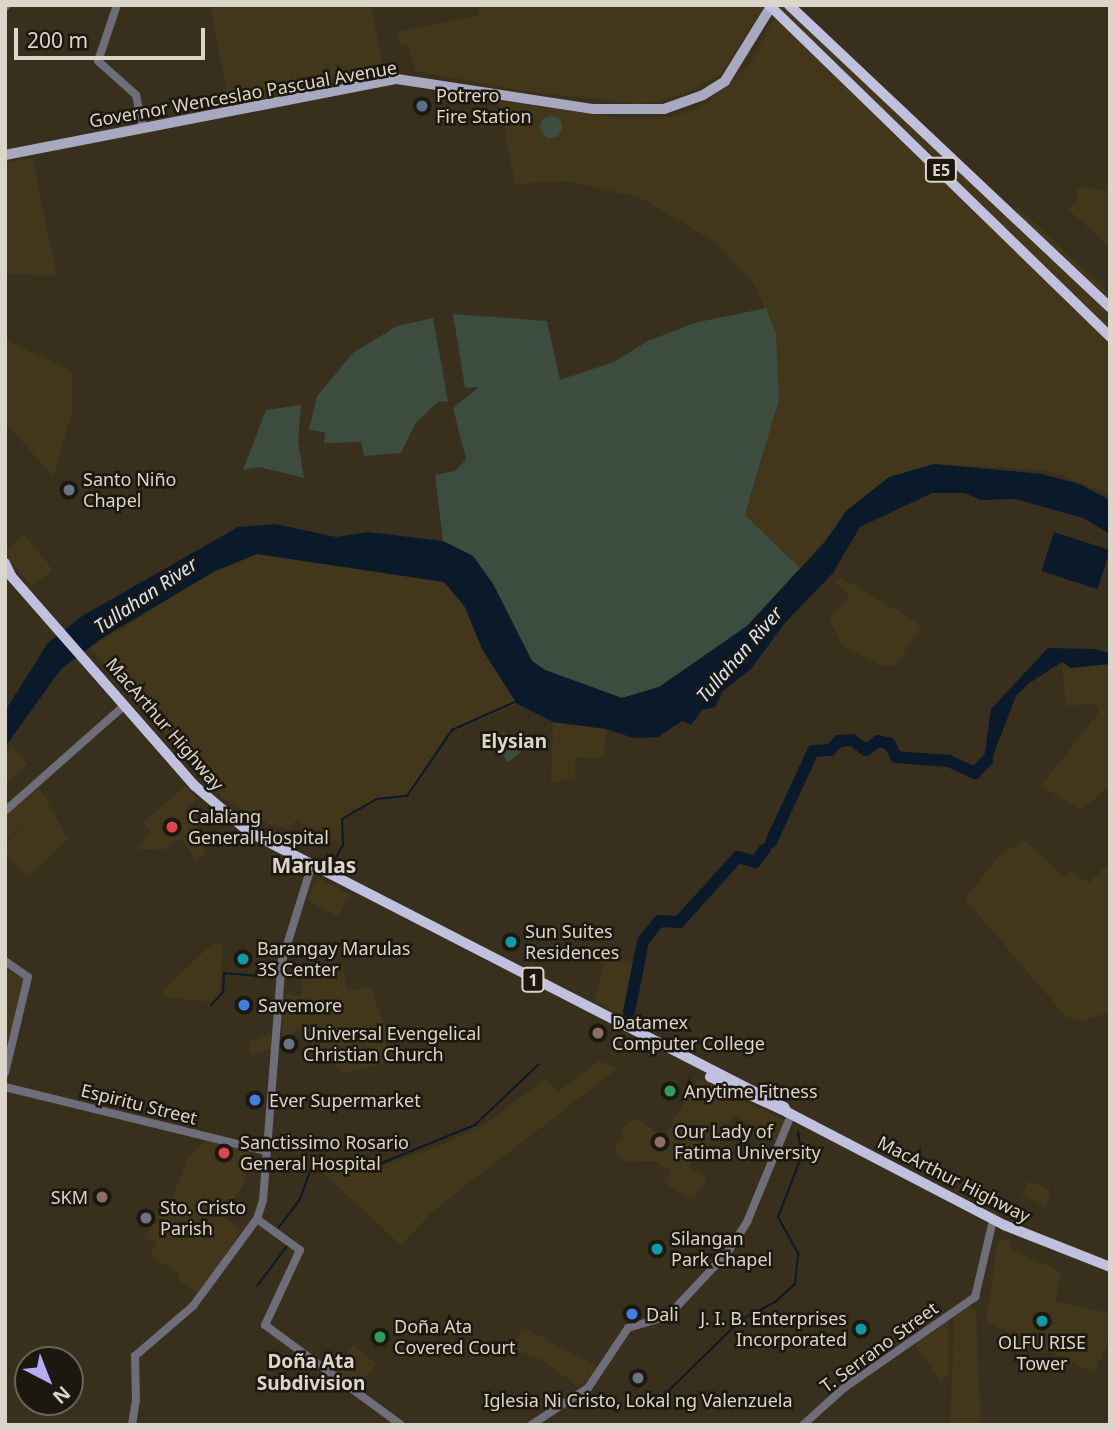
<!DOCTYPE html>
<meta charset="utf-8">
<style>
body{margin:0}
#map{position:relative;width:1115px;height:1430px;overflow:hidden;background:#38301c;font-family:"Noto Sans",sans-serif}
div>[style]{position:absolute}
.built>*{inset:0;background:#42361b;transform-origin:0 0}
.green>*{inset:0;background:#3c4c3f;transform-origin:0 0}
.round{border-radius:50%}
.water>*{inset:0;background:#0a1a2b;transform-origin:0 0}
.stream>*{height:2px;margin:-1px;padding:0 1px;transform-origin:1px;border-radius:1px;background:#0a1a2b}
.river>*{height:12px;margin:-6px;padding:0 6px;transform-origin:6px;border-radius:6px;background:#0a1a2b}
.minor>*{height:8px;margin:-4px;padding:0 4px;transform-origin:4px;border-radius:4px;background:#6d6e79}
.major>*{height:10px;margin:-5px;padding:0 5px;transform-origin:5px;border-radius:5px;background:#a8a9c1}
.highway>*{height:10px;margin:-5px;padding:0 5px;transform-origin:5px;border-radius:5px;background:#c0c1de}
.highway-bridge>*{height:10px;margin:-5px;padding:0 5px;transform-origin:5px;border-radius:5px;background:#c0c1de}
.dots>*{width:19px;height:19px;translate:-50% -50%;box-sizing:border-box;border:4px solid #1c180f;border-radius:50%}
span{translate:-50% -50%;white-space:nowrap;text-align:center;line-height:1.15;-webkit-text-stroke:5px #1c180f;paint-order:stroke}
.shield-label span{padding:2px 5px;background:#1c180f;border:2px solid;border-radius:5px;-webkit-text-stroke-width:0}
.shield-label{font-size:16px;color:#dbd6c9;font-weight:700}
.street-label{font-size:18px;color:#dbd6c9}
.poi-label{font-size:18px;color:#dbd6c9}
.left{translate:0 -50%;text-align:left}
.right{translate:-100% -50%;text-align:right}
.water-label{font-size:19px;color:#d6e5f6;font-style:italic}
.neighbourhood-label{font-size:19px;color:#dbd6c9;font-weight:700}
.quarter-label{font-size:21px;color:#dbd6c9;font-weight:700}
.frame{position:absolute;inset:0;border:7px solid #dbd6c9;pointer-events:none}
.north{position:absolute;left:14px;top:1346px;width:70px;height:70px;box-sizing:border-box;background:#1c180f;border:2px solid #686459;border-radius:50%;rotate:138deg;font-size:19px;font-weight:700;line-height:28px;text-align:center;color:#dbd6c9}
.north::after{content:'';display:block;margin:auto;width:24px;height:32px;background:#b7abf8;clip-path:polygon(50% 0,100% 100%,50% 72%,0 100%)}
.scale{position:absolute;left:14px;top:28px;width:191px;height:32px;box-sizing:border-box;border:4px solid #dbd6c9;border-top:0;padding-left:9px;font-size:21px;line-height:24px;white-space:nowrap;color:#dbd6c9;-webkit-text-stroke:5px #1c180f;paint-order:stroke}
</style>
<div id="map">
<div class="built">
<i style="clip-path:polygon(210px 5px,371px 5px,384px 72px,229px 105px)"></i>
<i style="clip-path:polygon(478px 5px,765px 5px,721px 74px,685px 94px,641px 104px,524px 91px,416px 71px,408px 46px,399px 43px,396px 32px,479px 15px)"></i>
<i style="clip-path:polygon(780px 5px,798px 5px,1012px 210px,1017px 206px,1110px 294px,1110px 495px,1048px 470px,934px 464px,889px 477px,858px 502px,800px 568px,745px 515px,763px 458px,776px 333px,753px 282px,714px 241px,641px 198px,569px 181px,515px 184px,499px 101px,624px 118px,670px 117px,700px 108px,751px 63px)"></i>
<i style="clip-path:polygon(33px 158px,42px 205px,57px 276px,5px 274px,5px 163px)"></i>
<i style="clip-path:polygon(1077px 187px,1110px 191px,1110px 248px,1068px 209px,1077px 199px)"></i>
<i style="clip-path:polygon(5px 339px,72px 371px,72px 411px,54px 477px,5px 423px)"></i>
<i style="left:24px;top:535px;width:45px;height:27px;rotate:50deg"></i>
<i style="clip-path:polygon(257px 554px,444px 582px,465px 607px,482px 649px,517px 704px,446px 735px,410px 795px,372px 801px,354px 809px,345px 819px,342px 844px,296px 820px,289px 829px,270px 825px,223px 798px,90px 648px,213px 572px)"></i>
<i style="clip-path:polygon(840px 577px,922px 625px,895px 666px,883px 666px,842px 646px,829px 619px,850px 596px,835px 583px)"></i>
<i style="clip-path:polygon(1062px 662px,1071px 668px,1110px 664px,1110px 785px,1081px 810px,1041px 786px,1099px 712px,1094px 703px,1066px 706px)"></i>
<i style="clip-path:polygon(553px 722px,606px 729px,603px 758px,575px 757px,575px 779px,551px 782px)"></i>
<i style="clip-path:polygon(12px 748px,28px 764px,5px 785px,5px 754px)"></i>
<i style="clip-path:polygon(186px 786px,197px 798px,184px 811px,204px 834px,197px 837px,206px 853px,195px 860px,183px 840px,173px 841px,164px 850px,136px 849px,151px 832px,143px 822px)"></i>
<i style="clip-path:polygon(39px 787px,68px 839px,28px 877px,5px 853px,5px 844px,34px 818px,5px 842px,5px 817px)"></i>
<i style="clip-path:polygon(1024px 840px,1064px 876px,1070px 871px,1089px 883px,1110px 862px,1110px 1012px,1081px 1021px,1066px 1017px,965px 899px,999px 856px)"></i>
<i style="left:318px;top:878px;width:36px;height:25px;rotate:27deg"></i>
<i style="clip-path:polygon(214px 942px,222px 946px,220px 994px,213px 1002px,164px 997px,162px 991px)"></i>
<i style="clip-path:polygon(604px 960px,638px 965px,625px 1017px,595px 1001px)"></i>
<i style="clip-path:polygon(5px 964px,25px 979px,6px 1054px,5px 1054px)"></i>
<i style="clip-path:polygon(343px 966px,348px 991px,370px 986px,389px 1038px,383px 1064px,341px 1074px,305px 1029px,282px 1037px,282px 994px,302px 995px,302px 976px)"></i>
<i style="clip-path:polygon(271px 1032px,273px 1048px,250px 1056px,250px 1042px)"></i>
<i style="clip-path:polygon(599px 1061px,617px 1069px,434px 1210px,401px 1245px,322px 1172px,370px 1170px,442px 1145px,485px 1124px,546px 1078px,558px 1092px)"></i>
<i style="clip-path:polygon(698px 1078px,785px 1121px,776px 1141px,735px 1115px,688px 1167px,707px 1177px,694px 1200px,665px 1184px,671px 1171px,654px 1161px,627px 1162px,613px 1152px,623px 1136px,619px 1131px,635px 1118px,664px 1137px)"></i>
<i style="clip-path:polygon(206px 1140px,250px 1151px,243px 1186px,222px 1215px,241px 1231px,198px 1294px,178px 1279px,180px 1274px,150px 1256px,157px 1242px,146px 1237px,157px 1210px,166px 1212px,188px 1158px)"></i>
<i style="left:1028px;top:1181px;width:26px;height:16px;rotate:23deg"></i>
<i style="clip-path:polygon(998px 1240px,1011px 1241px,1012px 1250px,1061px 1272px,1055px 1301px,1110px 1313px,1108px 1342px,1094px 1373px,986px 1322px)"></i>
<i style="clip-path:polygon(970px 1306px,976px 1310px,981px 1425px,950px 1425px,954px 1317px)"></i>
<i style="clip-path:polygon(949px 1320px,948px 1376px,940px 1381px,915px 1344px)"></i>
<i style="clip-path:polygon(522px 1327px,597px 1366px,590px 1378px,578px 1387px,543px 1360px,512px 1349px)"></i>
<i style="left:354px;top:1345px;width:30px;height:33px;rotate:40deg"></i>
</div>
<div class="green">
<i class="round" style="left:540px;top:116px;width:22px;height:22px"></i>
<i style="clip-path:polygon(766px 308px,776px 333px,779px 400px,745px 515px,800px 568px,747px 626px,659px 687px,622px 698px,545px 670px,532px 661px,493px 584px,473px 556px,443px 541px,435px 475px,455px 471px,466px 459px,453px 408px,479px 387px,465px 388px,453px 314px,547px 321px,560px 380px,614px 362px,648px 341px,694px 323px)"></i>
<i style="clip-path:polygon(433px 318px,448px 401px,438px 402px,415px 424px,401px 453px,364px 456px,361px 442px,324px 443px,325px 432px,309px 430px,317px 396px,353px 353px,397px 326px)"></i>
<i style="clip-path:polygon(301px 405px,298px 441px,304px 478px,259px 467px,243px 470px,266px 410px)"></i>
<i style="left:504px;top:732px;width:26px;height:16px;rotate:50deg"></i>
</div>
<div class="water">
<i style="clip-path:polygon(934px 464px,1042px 474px,1079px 484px,1110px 500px,1110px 534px,1083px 518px,1015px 499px,980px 500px,965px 493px,932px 493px,860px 527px,833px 573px,784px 624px,751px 669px,723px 691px,715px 707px,702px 710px,691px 725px,682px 721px,658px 737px,634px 738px,606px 729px,553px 722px,517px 704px,482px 649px,465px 607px,444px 582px,257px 554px,213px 572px,102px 638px,61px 669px,5px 747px,5px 711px,48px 643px,82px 616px,238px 527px,275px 524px,336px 537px,368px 532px,443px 541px,473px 556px,493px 584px,532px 661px,545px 670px,622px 698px,659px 687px,747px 626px,825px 542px,846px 511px,889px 477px)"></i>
<i style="left:1054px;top:532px;width:59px;height:41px;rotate:18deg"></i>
<i style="clip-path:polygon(1048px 648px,1096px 649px,1110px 654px,1110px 664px,1071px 668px,1062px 662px,1028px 684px,1016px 696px,991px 761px,978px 775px,976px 769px,984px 759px,991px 709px)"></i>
</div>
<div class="stream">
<i style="left:333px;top:863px;width:21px;rotate:-61deg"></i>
<i style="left:343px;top:845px;width:26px;rotate:-92deg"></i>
<i style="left:342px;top:819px;width:39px;rotate:-30deg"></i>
<i style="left:376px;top:799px;width:31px;rotate:-6deg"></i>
<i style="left:407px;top:796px;width:80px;rotate:-55.7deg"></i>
<i style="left:452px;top:730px;width:69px;rotate:-24deg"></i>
<i style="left:211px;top:1005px;width:18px;rotate:-47deg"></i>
<i style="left:223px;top:992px;width:19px;rotate:-87deg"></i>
<i style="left:224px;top:973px;width:32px;rotate:5deg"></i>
<i style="left:256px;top:976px;width:25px;rotate:-32deg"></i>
<i style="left:353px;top:1169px;width:14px"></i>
<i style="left:367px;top:1169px;width:117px;rotate:-22.2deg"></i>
<i style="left:475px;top:1125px;width:88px;rotate:-43.6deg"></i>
<i style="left:279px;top:1227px;width:35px;rotate:-53deg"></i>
<i style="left:300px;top:1199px;width:32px;rotate:-70deg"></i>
<i style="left:257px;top:1286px;width:50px;rotate:-53.1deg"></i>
<i style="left:662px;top:1397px;width:112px;rotate:-44.3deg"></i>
<i style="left:742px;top:1319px;width:37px;rotate:-27deg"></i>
<i style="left:775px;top:1302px;width:27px;rotate:-42deg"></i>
<i style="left:795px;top:1284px;width:31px;rotate:-84deg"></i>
<i style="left:798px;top:1253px;width:41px;rotate:-119.1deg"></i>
<i style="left:778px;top:1217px;width:66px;rotate:-68.8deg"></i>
<i style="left:802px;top:1155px;width:23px;rotate:-100deg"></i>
</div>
<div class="river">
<i style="left:771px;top:842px;width:100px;rotate:-65.2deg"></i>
<i style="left:813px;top:751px;width:17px;rotate:-3deg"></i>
<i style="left:830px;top:750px;width:13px;rotate:-45deg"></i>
<i style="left:839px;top:741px;width:13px;rotate:-4deg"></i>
<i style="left:852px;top:740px;width:17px;rotate:36deg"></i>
<i style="left:866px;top:750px;width:15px;rotate:-37deg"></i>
<i style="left:878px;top:741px;width:12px;rotate:14deg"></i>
<i style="left:890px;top:744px;width:14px;rotate:65deg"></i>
<i style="left:896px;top:757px;width:53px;rotate:4.3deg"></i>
<i style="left:949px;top:761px;width:29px;rotate:25deg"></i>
<i style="left:975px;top:773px;width:18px;rotate:-47deg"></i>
<i style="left:629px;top:1012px;width:72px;rotate:-78.8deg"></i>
<i style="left:643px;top:941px;width:26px;rotate:-51deg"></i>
<i style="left:659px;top:921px;width:20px;rotate:3deg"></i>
<i style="left:679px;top:922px;width:88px;rotate:-47.8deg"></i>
<i style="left:738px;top:857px;width:18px;rotate:16deg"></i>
<i style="left:755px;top:862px;width:16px;rotate:-52deg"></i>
</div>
<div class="minor">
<i style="left:117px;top:5px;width:59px;rotate:108.7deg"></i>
<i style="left:98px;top:61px;width:51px;rotate:41.8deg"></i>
<i style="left:136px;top:95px;width:34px;rotate:78deg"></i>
<i style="left:5px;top:7px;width:3px;rotate:-45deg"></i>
<i style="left:5px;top:811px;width:160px;rotate:-41.5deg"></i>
<i style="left:5px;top:961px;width:28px;rotate:35deg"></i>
<i style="left:28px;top:977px;width:99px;rotate:103.5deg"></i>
<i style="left:5px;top:1087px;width:269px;rotate:13.8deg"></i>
<i style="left:257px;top:1219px;width:53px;rotate:35.8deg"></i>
<i style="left:300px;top:1250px;width:83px;rotate:115deg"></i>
<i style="left:265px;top:1325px;width:169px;rotate:36.3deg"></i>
<i style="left:132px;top:1425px;width:25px;rotate:-81deg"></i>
<i style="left:136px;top:1400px;width:44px;rotate:-91.3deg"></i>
<i style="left:135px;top:1356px;width:77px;rotate:-40.8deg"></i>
<i style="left:193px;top:1306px;width:108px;rotate:-53.7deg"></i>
<i style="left:257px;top:1219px;width:20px;rotate:-72deg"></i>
<i style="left:263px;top:1200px;width:240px;rotate:-85.5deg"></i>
<i style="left:282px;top:961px;width:102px;rotate:-72.8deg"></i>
<i style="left:531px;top:1425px;width:68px;rotate:-33deg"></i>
<i style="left:588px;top:1388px;width:72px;rotate:-56.3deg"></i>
<i style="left:628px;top:1328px;width:42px;rotate:-16.7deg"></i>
<i style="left:668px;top:1316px;width:86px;rotate:-46.9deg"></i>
<i style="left:727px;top:1253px;width:37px;rotate:-57deg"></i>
<i style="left:747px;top:1222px;width:116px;rotate:-67.6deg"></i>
<i style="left:803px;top:1425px;width:55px;rotate:-42.1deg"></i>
<i style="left:844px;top:1388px;width:160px;rotate:-34.8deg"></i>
<i style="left:975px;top:1297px;width:79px;rotate:-76.8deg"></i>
</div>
<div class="major">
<i style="left:5px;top:155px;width:399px;rotate:-11deg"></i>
<i style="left:397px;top:79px;width:199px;rotate:8.7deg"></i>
<i style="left:594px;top:109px;width:70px"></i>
<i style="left:664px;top:109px;width:41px;rotate:-19.7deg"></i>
<i style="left:703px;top:95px;width:26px;rotate:-32deg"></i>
<i style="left:725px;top:81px;width:89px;rotate:-58.3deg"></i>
</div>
<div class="highway">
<i style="left:789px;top:5px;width:441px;rotate:43.3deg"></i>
<i style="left:5px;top:563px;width:14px;rotate:65deg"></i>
<i style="left:11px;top:576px;width:279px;rotate:48.8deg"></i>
<i style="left:195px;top:786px;width:71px;rotate:40.4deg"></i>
<i style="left:249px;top:832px;width:602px;rotate:27.2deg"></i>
<i style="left:784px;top:1107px;width:6px;rotate:59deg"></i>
<i style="left:787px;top:1112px;width:245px;rotate:27.5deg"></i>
<i style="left:1004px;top:1225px;width:114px;rotate:21.6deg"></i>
<i style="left:710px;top:1077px;width:85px;rotate:24.4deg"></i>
</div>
<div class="highway-bridge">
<i style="left:769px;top:5px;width:476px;rotate:44.2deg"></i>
</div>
<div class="dots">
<i style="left:422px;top:106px;background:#5c6f8a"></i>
<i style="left:69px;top:490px;background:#6b7280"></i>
<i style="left:172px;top:827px;background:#e0444e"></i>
<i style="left:511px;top:942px;background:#0f9aa8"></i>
<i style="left:243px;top:959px;background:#0f9aa8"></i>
<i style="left:244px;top:1005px;background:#3f7fe0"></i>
<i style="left:598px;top:1033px;background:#8d6e63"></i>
<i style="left:289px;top:1044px;background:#6b7280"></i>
<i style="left:670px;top:1091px;background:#2e9e5b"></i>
<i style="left:255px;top:1100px;background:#3f7fe0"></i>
<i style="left:660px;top:1142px;background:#8d6e63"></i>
<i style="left:224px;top:1153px;background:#e0444e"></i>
<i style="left:102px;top:1197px;background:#8d6e63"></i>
<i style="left:146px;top:1218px;background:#6b7280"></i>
<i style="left:657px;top:1249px;background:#0f9aa8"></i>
<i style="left:632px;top:1314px;background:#3f7fe0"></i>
<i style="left:1042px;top:1321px;background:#0f9aa8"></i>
<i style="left:861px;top:1329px;background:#0f9aa8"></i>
<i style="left:380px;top:1337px;background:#2e9e5b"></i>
<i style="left:638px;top:1378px;background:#6b7280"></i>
</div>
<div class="shield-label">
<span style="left:941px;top:170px">E5</span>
<span style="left:533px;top:980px">1</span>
</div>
<div class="street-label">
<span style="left:243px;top:94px;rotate:-10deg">Governor Wenceslao Pascual Avenue</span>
<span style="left:165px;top:724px;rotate:49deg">MacArthur Highway</span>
<span style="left:139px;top:1104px;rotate:14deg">Espiritu Street</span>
<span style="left:954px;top:1179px;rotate:27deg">MacArthur Highway</span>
<span style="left:879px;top:1347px;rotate:-36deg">T. Serrano Street</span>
</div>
<div class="poi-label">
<span class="left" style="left:436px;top:106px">Potrero<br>Fire Station</span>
<span class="left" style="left:83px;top:490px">Santo Niño<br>Chapel</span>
<span class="left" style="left:188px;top:827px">Calalang<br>General Hospital</span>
<span class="left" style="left:525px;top:942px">Sun Suites<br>Residences</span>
<span class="left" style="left:257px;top:959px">Barangay Marulas<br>3S Center</span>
<span class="left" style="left:258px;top:1005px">Savemore</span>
<span class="left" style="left:612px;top:1033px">Datamex<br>Computer College</span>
<span class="left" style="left:303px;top:1044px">Universal Evengelical<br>Christian Church</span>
<span class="left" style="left:684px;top:1091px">Anytime Fitness</span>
<span class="left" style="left:269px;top:1100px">Ever Supermarket</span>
<span class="left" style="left:674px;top:1142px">Our Lady of<br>Fatima University</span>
<span class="left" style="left:240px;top:1153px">Sanctissimo Rosario<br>General Hospital</span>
<span class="right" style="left:88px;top:1197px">SKM</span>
<span class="left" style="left:160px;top:1218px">Sto. Cristo<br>Parish</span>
<span class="left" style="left:671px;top:1249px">Silangan<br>Park Chapel</span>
<span class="left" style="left:646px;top:1314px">Dali</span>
<span class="right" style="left:847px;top:1329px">J. I. B. Enterprises<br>Incorporated</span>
<span class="left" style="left:394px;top:1337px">Doña Ata<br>Covered Court</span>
<span style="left:1042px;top:1353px">OLFU RISE<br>Tower</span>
<span style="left:638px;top:1400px">Iglesia Ni Cristo, Lokal ng Valenzuela</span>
</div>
<div class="water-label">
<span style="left:146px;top:596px;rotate:-34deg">Tullahan River</span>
<span style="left:740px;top:655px;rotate:-49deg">Tullahan River</span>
</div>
<div class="neighbourhood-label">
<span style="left:514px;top:742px">Elysian</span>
<span style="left:311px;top:1373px">Doña Ata<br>Subdivision</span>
</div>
<div class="quarter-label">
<span style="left:314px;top:865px">Marulas</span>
</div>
<div class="frame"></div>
<div class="north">N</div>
<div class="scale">200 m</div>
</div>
